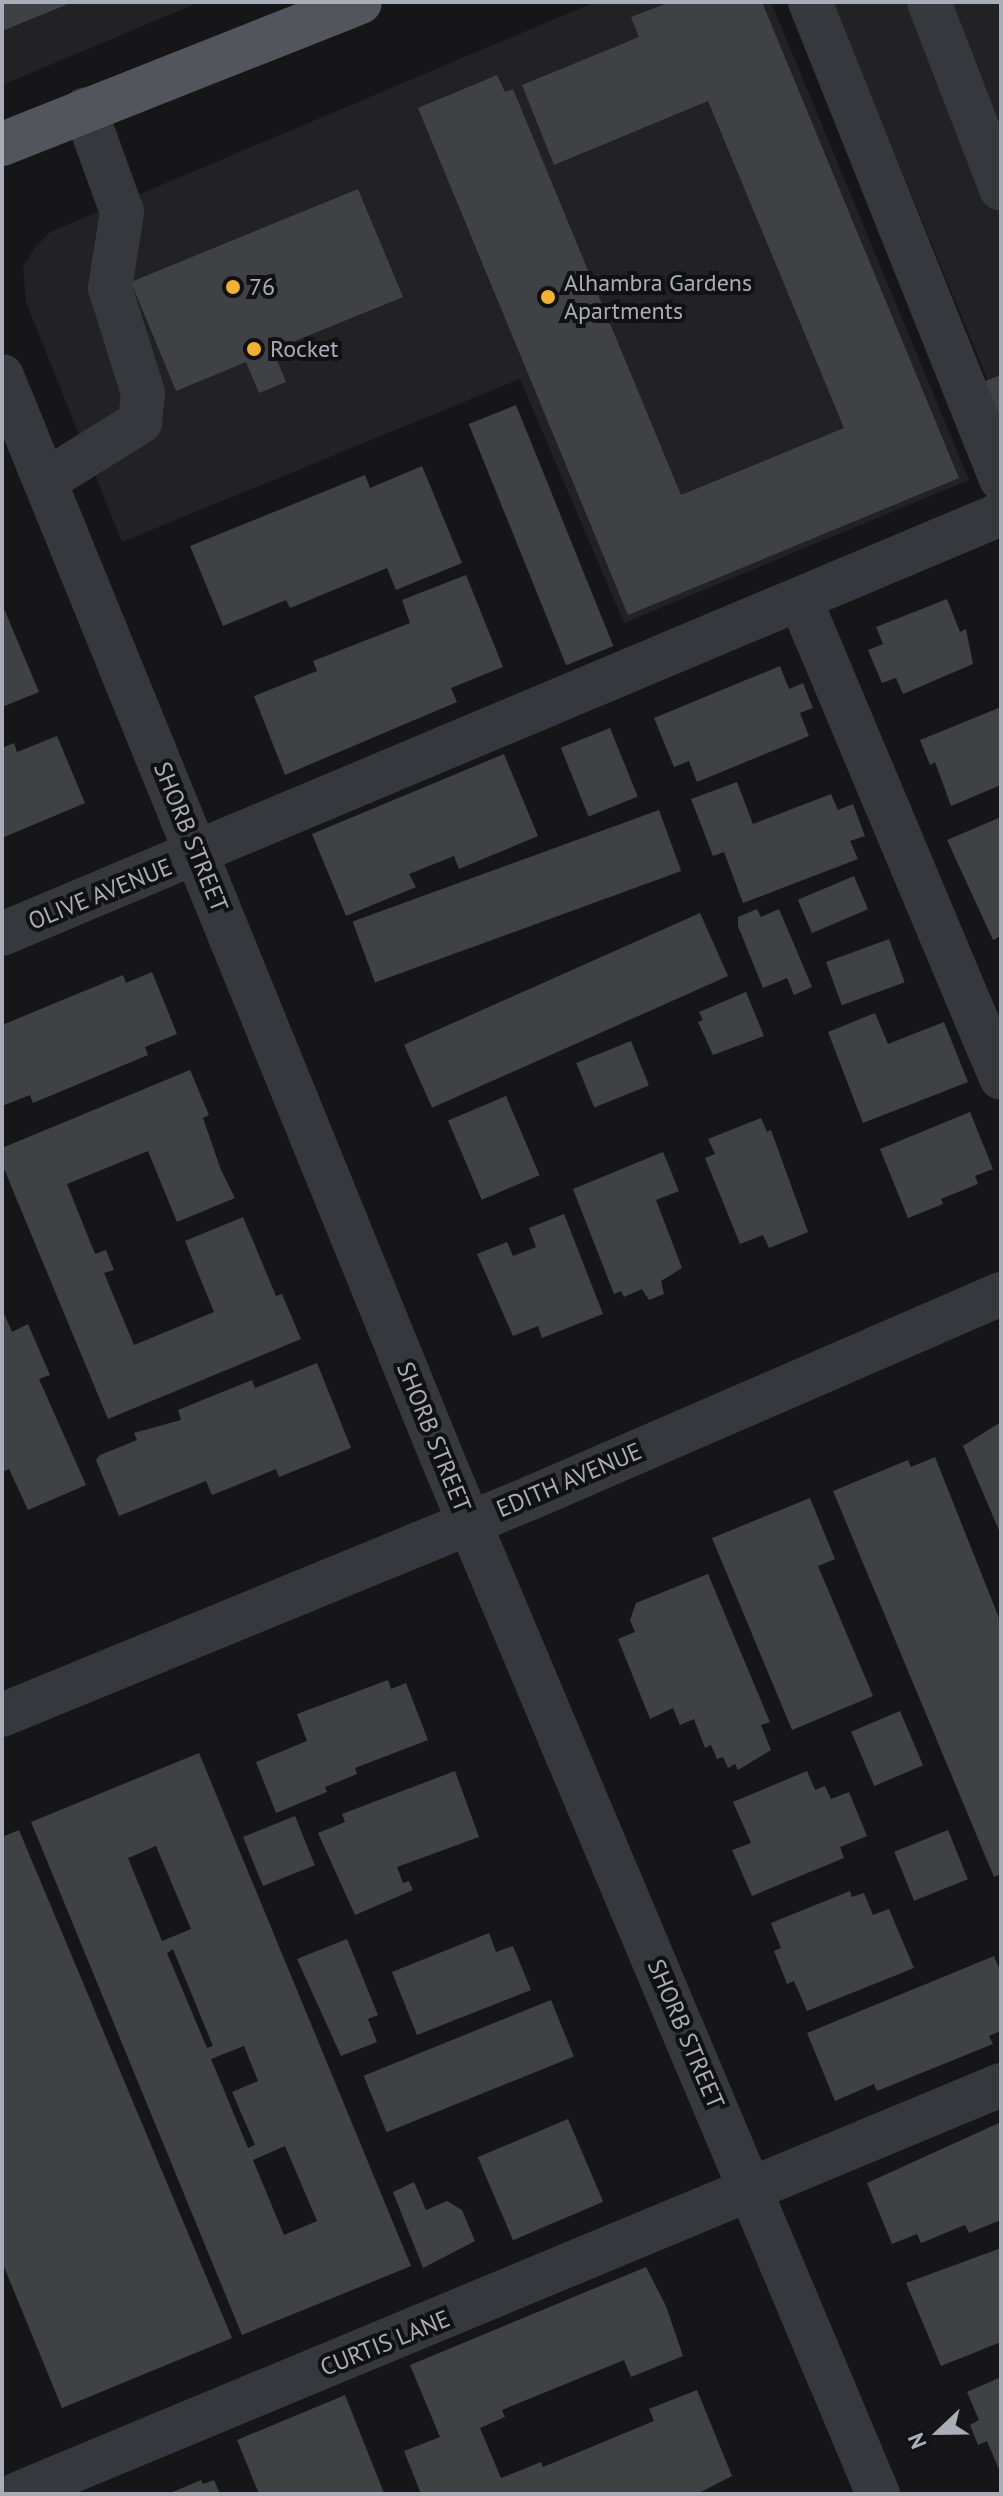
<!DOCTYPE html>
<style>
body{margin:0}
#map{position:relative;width:1003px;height:2496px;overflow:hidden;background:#161618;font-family:"PT Sans",sans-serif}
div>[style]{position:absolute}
.built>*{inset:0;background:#222225}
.building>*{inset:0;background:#404145;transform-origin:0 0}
.minor>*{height:44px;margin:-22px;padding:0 22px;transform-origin:22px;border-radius:22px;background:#37383d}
.major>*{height:44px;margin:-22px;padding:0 22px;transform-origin:22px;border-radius:22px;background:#53555c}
.dots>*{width:22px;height:22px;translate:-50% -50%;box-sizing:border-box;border:4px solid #111113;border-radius:50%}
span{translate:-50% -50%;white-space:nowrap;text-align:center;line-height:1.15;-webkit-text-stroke:8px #111113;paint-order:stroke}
.poi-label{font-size:24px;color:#a8adb8}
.left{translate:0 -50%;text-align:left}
.street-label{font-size:24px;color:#a8adb8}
.frame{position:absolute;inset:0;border:4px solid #a8adb8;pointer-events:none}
.north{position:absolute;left:899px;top:2392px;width:80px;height:80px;-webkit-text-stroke:6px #111113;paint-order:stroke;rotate:248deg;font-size:22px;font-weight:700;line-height:32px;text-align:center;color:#a8adb8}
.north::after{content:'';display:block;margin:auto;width:28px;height:36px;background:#a8adb8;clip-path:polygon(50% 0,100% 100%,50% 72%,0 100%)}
</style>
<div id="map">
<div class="built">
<i style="clip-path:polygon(2px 2px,200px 2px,2px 85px)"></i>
<i style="clip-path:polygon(595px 2px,771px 2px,969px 480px,624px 623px,520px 379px,122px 542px,26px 302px,23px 266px,35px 248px,50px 232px)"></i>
<i style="clip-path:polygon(832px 2px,1001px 2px,1001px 412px)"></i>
</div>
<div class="building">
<i style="clip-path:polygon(2px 2px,73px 2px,2px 31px)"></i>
<i style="clip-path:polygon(670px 2px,762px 2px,959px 478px,628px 615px,418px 108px,497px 75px,505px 92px,513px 89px,681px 495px,844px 428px,708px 101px,554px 165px,522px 85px,639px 37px,631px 17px)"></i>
<i style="clip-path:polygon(358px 189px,403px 297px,273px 350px,286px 382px,259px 393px,246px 362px,176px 391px,131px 282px)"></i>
<i style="clip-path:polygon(1001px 375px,1001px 421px,985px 381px)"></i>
<i style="left:516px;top:405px;width:260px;height:51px;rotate:68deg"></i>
<i style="clip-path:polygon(422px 466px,462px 563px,396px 590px,387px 568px,290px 608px,286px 600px,223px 626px,190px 546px,365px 475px,370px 488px)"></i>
<i style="clip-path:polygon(466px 575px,503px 667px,451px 688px,457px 702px,285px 775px,254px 696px,317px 671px,313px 661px,410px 623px,402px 600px)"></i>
<i style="clip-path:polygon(947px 599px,960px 632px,966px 629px,973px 664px,903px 694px,896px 678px,882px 683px,868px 650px,883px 644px,876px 627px)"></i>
<i style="clip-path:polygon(2px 604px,39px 692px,2px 707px)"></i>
<i style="clip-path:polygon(780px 666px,789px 689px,803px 683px,813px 708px,800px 713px,809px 736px,697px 782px,689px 761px,674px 767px,654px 718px)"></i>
<i style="clip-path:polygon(1001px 707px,1001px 785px,951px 806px,935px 762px,930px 765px,920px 740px)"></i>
<i style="left:610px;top:728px;width:74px;height:53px;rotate:68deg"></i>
<i style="clip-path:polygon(57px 736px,85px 803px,2px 838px,2px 748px,14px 743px,17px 752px)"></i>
<i style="clip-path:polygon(504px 754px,538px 836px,459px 869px,454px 856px,409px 874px,416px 887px,346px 916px,312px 834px)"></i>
<i style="clip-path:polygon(737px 782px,753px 824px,831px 794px,838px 810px,853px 804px,865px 836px,850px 841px,858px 859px,743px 903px,724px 852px,713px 856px,691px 799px)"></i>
<i style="left:659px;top:810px;width:65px;height:326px;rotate:70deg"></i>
<i style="clip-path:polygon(1001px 817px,1001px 936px,993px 940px,947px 840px)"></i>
<i style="left:854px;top:876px;width:36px;height:61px;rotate:67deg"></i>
<i style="clip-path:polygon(757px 909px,761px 917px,779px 909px,812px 987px,794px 995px,787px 978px,763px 988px,738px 926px,738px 917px)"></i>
<i style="left:700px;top:913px;width:69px;height:324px;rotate:66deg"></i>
<i style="left:889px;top:939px;width:46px;height:67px;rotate:70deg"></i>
<i style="clip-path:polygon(152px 972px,177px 1034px,145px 1047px,148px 1055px,33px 1103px,30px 1095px,2px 1106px,2px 1025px,123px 975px,126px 983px)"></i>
<i style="clip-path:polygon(746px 992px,764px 1036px,713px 1055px,698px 1022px,703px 1020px,699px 1012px)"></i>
<i style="clip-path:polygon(875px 1013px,888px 1044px,944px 1022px,968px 1082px,863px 1123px,828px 1032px)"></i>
<i style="left:631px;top:1041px;width:48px;height:59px;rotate:68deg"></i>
<i style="clip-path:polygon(190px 1070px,209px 1115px,203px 1118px,221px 1170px,235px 1198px,177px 1222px,148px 1151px,67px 1184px,95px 1254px,106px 1250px,114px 1270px,104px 1273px,134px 1345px,214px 1312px,185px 1241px,243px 1217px,276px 1296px,282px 1294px,301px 1339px,108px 1419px,2px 1164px,2px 1148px)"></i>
<i style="left:506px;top:1096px;width:86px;height:63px;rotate:67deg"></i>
<i style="clip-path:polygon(970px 1112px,993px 1169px,975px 1176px,978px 1184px,941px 1199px,943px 1204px,908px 1218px,880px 1149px)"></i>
<i style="clip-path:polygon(761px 1118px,767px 1132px,771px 1130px,808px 1232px,769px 1248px,763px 1235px,740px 1244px,705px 1158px,715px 1154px,708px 1139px)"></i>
<i style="clip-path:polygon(663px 1152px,679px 1191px,656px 1200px,682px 1268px,661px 1281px,664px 1294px,649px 1300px,642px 1289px,624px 1297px,621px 1291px,614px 1294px,573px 1189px)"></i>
<i style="clip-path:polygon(564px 1214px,603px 1314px,542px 1338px,538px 1326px,513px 1336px,477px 1254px,507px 1242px,513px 1256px,536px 1247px,529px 1228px)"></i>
<i style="clip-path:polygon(2px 1309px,12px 1332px,28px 1324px,50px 1375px,39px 1379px,86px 1485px,28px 1510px,9px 1469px,2px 1472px)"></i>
<i style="clip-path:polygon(317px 1363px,351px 1448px,279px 1477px,276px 1469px,212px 1495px,206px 1481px,119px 1516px,96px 1460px,100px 1455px,137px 1440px,134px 1433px,181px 1420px,178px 1410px,252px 1380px,255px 1388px)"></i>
<i style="clip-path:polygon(1001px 1422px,1001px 1535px,963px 1446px)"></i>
<i style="clip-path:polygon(935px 1457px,1001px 1623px,1001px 1874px,994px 1877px,833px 1491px,908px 1460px,911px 1467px)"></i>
<i style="clip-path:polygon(810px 1498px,835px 1559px,818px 1566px,873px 1696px,792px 1730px,712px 1538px)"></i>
<i style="clip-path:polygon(708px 1574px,770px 1722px,761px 1725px,771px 1750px,738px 1770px,735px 1764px,728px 1768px,723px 1757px,717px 1759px,711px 1745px,705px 1748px,694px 1719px,680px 1725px,673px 1708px,650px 1719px,618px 1639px,635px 1632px,630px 1620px,636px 1603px)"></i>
<i style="clip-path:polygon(388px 1680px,391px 1689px,406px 1683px,428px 1740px,355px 1768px,357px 1774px,325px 1787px,327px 1792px,276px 1813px,256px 1762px,307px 1741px,297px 1714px)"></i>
<i style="left:900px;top:1711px;width:59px;height:53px;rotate:67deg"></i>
<i style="clip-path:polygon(evenodd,199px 1753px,411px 2266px,242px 2335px,31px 1822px,199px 1753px,156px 1846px,191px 1929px,162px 1941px,128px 1858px,156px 1846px,199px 1753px,173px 1949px,213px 2046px,207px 2048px,167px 1953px,173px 1949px,199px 1753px,244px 2046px,258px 2081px,232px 2092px,255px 2145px,248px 2148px,211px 2059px,244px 2046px,199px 1753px,285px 2146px,317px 2221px,284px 2235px,253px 2160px,285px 2146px)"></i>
<i style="clip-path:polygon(455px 1771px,479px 1837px,397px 1867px,403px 1883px,409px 1881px,413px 1890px,355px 1915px,318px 1833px,345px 1822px,342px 1814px)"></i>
<i style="clip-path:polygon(807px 1771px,815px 1790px,825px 1786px,831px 1799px,849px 1792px,867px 1836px,840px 1847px,844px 1858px,752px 1896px,732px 1850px,751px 1843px,733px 1802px)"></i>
<i style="left:295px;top:1816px;width:53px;height:56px;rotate:68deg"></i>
<i style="clip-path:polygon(19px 1830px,232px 2338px,62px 2408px,2px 2262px,2px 1837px)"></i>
<i style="left:948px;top:1830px;width:53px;height:58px;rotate:68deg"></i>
<i style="clip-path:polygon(850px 1891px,852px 1897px,864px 1893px,873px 1915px,889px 1909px,914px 1968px,807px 2011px,794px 1981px,787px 1984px,774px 1951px,781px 1948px,771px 1923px)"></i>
<i style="clip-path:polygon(489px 1933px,496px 1952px,513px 1946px,531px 1990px,417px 2035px,392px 1972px)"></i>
<i style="clip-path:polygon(347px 1939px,378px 2015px,368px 2019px,377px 2042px,341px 2056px,297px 1959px)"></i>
<i style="clip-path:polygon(994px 1956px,1001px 1973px,1001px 2031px,989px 2036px,993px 2044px,877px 2091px,874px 2084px,835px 2101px,807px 2033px)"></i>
<i style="left:551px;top:2000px;width:61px;height:202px;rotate:68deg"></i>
<i style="left:568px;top:2119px;width:90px;height:98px;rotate:67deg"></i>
<i style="clip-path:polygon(1001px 2122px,1001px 2220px,969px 2233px,965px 2225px,921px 2243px,917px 2234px,892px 2244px,867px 2183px)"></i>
<i style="clip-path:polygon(414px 2182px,426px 2210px,447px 2201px,462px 2210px,475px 2241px,423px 2268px,393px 2192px)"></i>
<i style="clip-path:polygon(1001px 2248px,1001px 2342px,941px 2366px,906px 2283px)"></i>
<i style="clip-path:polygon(646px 2267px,666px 2306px,683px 2356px,631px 2377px,624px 2360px,502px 2410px,505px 2417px,480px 2428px,501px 2478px,541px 2462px,543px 2467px,654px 2421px,649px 2409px,697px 2390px,732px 2476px,697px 2494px,421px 2494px,404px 2451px,440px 2437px,410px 2365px)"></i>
<i style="clip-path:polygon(1001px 2377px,1001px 2474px,987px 2441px,978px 2445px,970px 2425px,979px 2420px,967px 2392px)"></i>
<i style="clip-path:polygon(345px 2395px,384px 2493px,259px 2494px,237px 2440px)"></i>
<i style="clip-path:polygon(201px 2480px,203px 2484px,214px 2480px,220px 2494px,168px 2494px)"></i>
</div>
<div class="minor">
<i style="left:810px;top:2px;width:514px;rotate:68.18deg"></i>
<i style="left:929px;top:2px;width:200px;rotate:68.9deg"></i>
<i style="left:2px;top:376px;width:1183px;rotate:67.86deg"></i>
<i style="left:448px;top:1472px;width:1109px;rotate:67.18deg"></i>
<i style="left:45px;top:481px;width:112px;rotate:-31.8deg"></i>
<i style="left:140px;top:422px;width:29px;rotate:-84deg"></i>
<i style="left:143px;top:393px;width:110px;rotate:-107.4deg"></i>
<i style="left:110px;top:288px;width:77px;rotate:-81deg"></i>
<i style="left:122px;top:212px;width:109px;rotate:-109.9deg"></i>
<i style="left:800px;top:599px;width:519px;rotate:67.24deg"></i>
<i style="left:2px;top:934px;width:1084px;rotate:-22.8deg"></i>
<i style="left:2px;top:1715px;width:574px;rotate:-22.32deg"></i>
<i style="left:533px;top:1497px;width:510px;rotate:-23.45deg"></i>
<i style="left:17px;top:2494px;width:1066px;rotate:-22.57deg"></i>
</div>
<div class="major">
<i style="left:2px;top:144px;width:385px;rotate:-21.6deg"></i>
</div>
<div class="dots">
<i style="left:233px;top:287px;background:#f2b134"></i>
<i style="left:548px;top:297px;background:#f2b134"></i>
<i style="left:254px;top:349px;background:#f2b134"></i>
</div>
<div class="poi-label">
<span class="left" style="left:564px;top:297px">Alhambra Gardens<br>Apartments</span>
<span class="left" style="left:249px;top:287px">76</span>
<span class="left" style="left:270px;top:349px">Rocket</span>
</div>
<div class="street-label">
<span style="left:191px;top:837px;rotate:68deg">SHORB STREET</span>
<span style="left:100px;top:894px;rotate:-22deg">OLIVE AVENUE</span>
<span style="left:434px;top:1437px;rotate:68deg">SHORB STREET</span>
<span style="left:569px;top:1480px;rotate:-23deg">EDITH AVENUE</span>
<span style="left:686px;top:2034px;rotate:67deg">SHORB STREET</span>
<span style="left:385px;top:2343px;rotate:-22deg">CURTIS LANE</span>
</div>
<div class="frame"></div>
<div class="north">N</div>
</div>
